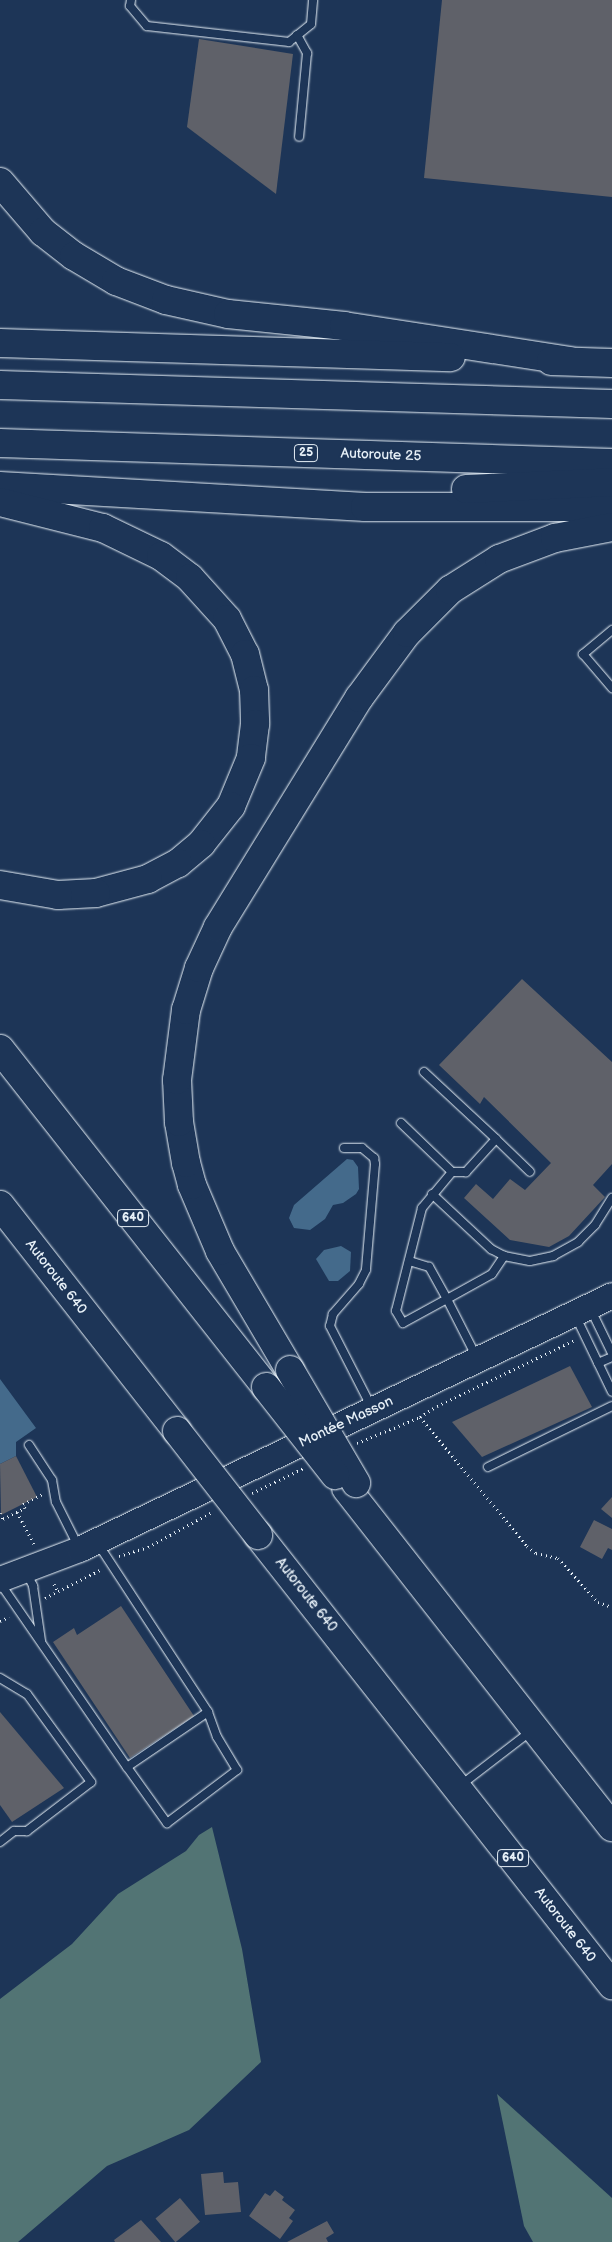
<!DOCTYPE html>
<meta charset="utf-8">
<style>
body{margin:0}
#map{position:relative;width:612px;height:2242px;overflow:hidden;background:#1d3557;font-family:"Balsamiq Sans",sans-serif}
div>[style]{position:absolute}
.green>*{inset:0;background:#527474}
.water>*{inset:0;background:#446a8b}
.building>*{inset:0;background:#5f6169;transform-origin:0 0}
.path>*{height:3px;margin-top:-1.5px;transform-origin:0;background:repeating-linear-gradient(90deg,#e8f1f8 0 1px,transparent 0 5px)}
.roads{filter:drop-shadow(0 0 1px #e8f1f8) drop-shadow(0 0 1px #e8f1f8)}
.service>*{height:8px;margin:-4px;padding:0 4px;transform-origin:4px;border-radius:4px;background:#1d3557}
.primary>*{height:25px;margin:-12.5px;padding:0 12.5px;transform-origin:12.5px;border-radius:12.5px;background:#1d3557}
.motorway>*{height:28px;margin:-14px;padding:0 14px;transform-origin:14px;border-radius:14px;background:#1d3557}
.bridges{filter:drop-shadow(0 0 1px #e8f1f8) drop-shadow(0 0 1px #e8f1f8)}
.motorway-bridge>*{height:28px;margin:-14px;padding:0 14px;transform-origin:14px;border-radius:14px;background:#1d3557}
span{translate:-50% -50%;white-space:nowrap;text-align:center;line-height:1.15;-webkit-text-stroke:4px #1d3557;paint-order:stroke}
.shield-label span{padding:1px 4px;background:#1d3557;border:1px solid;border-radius:4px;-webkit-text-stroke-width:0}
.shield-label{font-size:12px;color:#e8f1f8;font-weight:700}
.street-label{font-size:14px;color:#e8f1f8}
</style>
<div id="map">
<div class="green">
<i style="clip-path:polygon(212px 1827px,242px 1949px,261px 2062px,189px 2130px,107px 2166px,18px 2242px,0 2242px,0 1999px,72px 1944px,118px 1894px,186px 1851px,199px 1835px)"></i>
<i style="clip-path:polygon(497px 2094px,612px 2198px,612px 2242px,533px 2242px,524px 2226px)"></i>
</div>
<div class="water">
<i style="clip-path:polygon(347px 1159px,353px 1160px,358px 1167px,359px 1189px,356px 1194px,343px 1203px,333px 1205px,325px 1219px,310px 1230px,294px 1228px,289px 1218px,294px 1205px)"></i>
<i style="clip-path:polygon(341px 1246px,351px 1252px,350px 1271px,338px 1281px,329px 1281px,316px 1259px,324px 1250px)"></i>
<i style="clip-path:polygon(0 1379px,36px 1428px,16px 1442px,16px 1456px,0 1464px)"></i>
</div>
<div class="building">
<i style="clip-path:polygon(442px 0,612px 0,612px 197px,424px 178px)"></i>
<i style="clip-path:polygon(199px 39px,293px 54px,276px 194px,187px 127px)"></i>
<i style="clip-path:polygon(522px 979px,612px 1062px,612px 1164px,593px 1185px,605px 1197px,569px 1236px,549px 1247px,510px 1240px,464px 1198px,476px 1184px,493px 1199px,510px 1179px,525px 1190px,551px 1163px,484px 1097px,480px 1104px,439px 1065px)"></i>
<i style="clip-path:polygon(570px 1366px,592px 1407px,482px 1457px,452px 1422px)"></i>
<i style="clip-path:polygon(16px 1456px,37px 1497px,1px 1515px,0 1464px)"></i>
<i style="clip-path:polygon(612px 1497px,612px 1518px,601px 1509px)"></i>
<i style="clip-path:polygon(594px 1520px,612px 1529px,612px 1550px,608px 1548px,602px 1559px,580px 1547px)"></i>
<i style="clip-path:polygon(121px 1606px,194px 1716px,130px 1758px,53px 1642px,74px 1628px,77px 1635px)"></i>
<i style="clip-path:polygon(0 1712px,64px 1788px,12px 1822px,0 1805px)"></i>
<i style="clip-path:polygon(223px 2172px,224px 2183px,238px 2182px,241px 2212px,205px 2215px,201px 2174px)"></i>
<i style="clip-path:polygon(275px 2190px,284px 2197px,282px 2200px,295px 2210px,289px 2218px,293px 2221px,280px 2239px,249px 2216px,265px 2193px,270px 2196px)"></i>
<i style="left:180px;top:2198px;width:31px;height:32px;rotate:50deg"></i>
<i style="clip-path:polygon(141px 2220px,161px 2242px,115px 2242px,114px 2240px)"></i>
<i style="clip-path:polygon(327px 2221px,334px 2233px,326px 2238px,328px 2242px,287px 2242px)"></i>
</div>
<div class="path">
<i style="left:420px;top:1417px;width:168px;rotate:50.3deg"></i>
<i style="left:527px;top:1546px;width:11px;rotate:38deg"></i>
<i style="left:536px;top:1553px;width:23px;rotate:13deg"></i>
<i style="left:558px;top:1558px;width:59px;rotate:47.7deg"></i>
<i style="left:598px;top:1602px;width:15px;rotate:20deg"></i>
<i style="left:357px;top:1443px;width:68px;rotate:-22.4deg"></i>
<i style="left:420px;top:1417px;width:20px;rotate:-33deg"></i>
<i style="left:437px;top:1406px;width:153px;rotate:-25.6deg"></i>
<i style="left:252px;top:1493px;width:58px;rotate:-25.7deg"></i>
<i style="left:17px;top:1512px;width:36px;rotate:62deg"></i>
<i style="left:0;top:1513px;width:7px;rotate:63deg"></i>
<i style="left:3px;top:1519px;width:25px;rotate:-27deg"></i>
<i style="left:25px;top:1508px;width:4px;rotate:-117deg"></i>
<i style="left:23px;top:1504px;width:22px;rotate:-27deg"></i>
<i style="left:119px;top:1556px;width:30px;rotate:-17deg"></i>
<i style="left:148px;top:1547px;width:73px;rotate:-28.7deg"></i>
<i style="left:54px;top:1584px;width:9px;rotate:63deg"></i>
<i style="left:45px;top:1598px;width:64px;rotate:-27deg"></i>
<i style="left:0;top:1621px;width:10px;rotate:-24deg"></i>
</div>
<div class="roads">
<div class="service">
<i style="left:131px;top:0;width:6px;rotate:99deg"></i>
<i style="left:130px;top:6px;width:26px;rotate:50deg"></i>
<i style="left:147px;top:26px;width:143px;rotate:6.4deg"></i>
<i style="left:289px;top:42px;width:28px;rotate:-39deg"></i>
<i style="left:311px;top:24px;width:24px;rotate:-85deg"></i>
<i style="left:297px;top:35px;width:21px;rotate:61deg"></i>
<i style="left:307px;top:53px;width:84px;rotate:95.4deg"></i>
<i style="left:612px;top:630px;width:38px;rotate:140deg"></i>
<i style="left:583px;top:654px;width:45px;rotate:49.5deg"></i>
<i style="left:424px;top:1072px;width:98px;rotate:42.9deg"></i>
<i style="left:496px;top:1139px;width:45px;rotate:132.3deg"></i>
<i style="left:466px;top:1172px;width:14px;rotate:180deg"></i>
<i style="left:401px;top:1123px;width:71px;rotate:43.9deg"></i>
<i style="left:452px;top:1172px;width:47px;rotate:129.8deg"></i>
<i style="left:422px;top:1208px;width:106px;rotate:104.2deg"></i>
<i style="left:396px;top:1311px;width:14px;rotate:60deg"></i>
<i style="left:403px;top:1323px;width:50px;rotate:-28.6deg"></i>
<i style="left:447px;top:1299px;width:37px;rotate:-119deg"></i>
<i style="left:429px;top:1267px;width:21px;rotate:-163deg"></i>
<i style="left:496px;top:1139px;width:47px;rotate:44.1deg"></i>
<i style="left:344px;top:1148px;width:18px"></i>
<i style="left:362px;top:1148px;width:16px;rotate:40deg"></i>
<i style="left:374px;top:1158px;width:6px;rotate:81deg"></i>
<i style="left:375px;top:1164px;width:106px;rotate:94.9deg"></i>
<i style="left:366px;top:1270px;width:16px;rotate:117deg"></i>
<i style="left:359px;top:1284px;width:40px;rotate:131deg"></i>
<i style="left:333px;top:1314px;width:12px;rotate:104deg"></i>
<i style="left:330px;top:1326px;width:90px;rotate:62.9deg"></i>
<i style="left:432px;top:1194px;width:81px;rotate:43deg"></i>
<i style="left:491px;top:1249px;width:15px;rotate:28deg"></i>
<i style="left:504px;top:1256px;width:26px;rotate:11deg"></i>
<i style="left:530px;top:1261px;width:24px;rotate:-12deg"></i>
<i style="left:553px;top:1256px;width:29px;rotate:-29deg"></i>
<i style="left:578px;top:1242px;width:24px;rotate:-45deg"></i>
<i style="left:595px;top:1225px;width:32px;rotate:-58deg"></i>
<i style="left:591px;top:1310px;width:48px;rotate:64deg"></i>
<i style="left:575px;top:1315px;width:85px;rotate:64.3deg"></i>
<i style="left:476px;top:1356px;width:64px;rotate:-117deg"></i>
<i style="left:447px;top:1299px;width:51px;rotate:-29.1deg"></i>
<i style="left:492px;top:1274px;width:22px;rotate:-56deg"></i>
<i style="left:598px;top:1363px;width:15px;rotate:-23deg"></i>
<i style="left:29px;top:1445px;width:42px;rotate:56.7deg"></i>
<i style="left:52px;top:1480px;width:22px;rotate:80deg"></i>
<i style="left:56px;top:1502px;width:49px;rotate:63.4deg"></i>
<i style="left:488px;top:1467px;width:138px;rotate:-26.2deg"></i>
<i style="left:26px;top:1572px;width:16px;rotate:63deg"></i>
<i style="left:33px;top:1586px;width:56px;rotate:81.7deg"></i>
<i style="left:0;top:1583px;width:224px;rotate:55.4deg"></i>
<i style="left:127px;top:1767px;width:98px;rotate:-34.2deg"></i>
<i style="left:208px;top:1712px;width:201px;rotate:-123.2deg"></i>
<i style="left:0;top:1678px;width:31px;rotate:31deg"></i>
<i style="left:27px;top:1694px;width:109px;rotate:54deg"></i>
<i style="left:91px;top:1782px;width:81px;rotate:142.6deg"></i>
<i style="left:27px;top:1831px;width:13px;rotate:180deg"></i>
<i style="left:14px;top:1831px;width:18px;rotate:142deg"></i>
<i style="left:127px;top:1767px;width:69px;rotate:54.5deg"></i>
<i style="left:167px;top:1823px;width:88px;rotate:-37.1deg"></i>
<i style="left:237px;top:1770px;width:39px;rotate:-121deg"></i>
<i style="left:217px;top:1737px;width:27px;rotate:-110deg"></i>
<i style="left:461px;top:1785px;width:88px;rotate:-37.6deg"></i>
</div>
<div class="primary">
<i style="left:0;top:1579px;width:85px;rotate:-20.8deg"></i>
<i style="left:79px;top:1549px;width:590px;rotate:-25.48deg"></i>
</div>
<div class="motorway">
<i style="left:0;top:182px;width:66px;rotate:49.3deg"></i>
<i style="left:43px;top:232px;width:39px;rotate:38deg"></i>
<i style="left:74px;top:256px;width:49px;rotate:30.8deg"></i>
<i style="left:116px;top:281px;width:53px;rotate:20.8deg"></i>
<i style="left:166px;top:300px;width:64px;rotate:12.7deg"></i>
<i style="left:228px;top:314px;width:117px;rotate:5.9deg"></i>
<i style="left:344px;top:326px;width:229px;rotate:8.8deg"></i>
<i style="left:0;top:343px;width:451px;rotate:1.8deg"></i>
<i style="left:551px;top:361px;width:61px;rotate:1.9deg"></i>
<i style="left:0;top:385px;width:612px;rotate:1.78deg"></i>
<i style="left:0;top:443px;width:612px;rotate:1.87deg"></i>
<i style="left:0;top:486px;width:366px;rotate:3.3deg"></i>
<i style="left:365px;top:507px;width:247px"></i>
<i style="left:466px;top:489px;width:146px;rotate:-2.7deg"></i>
<i style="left:0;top:502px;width:106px;rotate:14.2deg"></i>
<i style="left:103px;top:528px;width:64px;rotate:25.8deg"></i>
<i style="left:161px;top:556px;width:36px;rotate:37deg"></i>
<i style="left:190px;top:578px;width:55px;rotate:47.9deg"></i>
<i style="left:227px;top:619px;width:39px;rotate:63deg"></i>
<i style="left:245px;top:654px;width:37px;rotate:76deg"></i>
<i style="left:254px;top:690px;width:34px;rotate:88deg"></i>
<i style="left:255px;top:724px;width:34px;rotate:97deg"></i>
<i style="left:251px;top:758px;width:52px;rotate:112.6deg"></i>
<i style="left:231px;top:806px;width:48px;rotate:128.3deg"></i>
<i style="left:201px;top:844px;width:30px;rotate:140deg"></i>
<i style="left:178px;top:863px;width:34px;rotate:152deg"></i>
<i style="left:148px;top:879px;width:54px;rotate:164.9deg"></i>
<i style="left:96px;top:893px;width:38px;rotate:177deg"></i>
<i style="left:58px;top:895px;width:59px;rotate:-170.2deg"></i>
<i style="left:0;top:1049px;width:430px;rotate:51.8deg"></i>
<i style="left:0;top:1205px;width:287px;rotate:51.9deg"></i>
<i style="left:290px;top:1370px;width:138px;rotate:-120.5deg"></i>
<i style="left:220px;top:1251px;width:72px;rotate:-113deg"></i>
<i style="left:192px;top:1185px;width:23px;rotate:-105deg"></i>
<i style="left:186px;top:1163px;width:42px;rotate:-99.7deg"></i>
<i style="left:179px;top:1122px;width:42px;rotate:-92.7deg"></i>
<i style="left:177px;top:1080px;width:71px;rotate:-82.7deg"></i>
<i style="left:186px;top:1010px;width:44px;rotate:-72.8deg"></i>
<i style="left:199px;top:968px;width:45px;rotate:-65.1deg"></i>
<i style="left:218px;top:927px;width:269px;rotate:-58.4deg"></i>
<i style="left:359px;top:698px;width:81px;rotate:-53.6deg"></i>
<i style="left:407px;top:633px;width:61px;rotate:-45deg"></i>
<i style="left:450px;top:590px;width:58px;rotate:-32.3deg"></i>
<i style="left:499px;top:559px;width:60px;rotate:-20.6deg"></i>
<i style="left:555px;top:538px;width:58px;rotate:-10.9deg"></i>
<i style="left:346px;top:1488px;width:431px;rotate:51.9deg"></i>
<i style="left:258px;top:1535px;width:573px;rotate:51.81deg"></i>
</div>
</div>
<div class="bridges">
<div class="motorway-bridge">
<i style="left:290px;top:1370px;width:131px;rotate:59.7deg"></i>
<i style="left:266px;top:1387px;width:112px;rotate:51.9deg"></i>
<i style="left:177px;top:1431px;width:132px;rotate:52.1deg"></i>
</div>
</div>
<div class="shield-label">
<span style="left:306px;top:453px">25</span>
<span style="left:133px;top:1218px">640</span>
<span style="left:513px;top:1858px">640</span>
</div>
<div class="street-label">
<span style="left:381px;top:455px;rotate:2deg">Autoroute 25</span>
<span style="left:56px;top:1277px;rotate:52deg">Autoroute 640</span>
<span style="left:346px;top:1422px;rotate:-25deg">Montée Masson</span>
<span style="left:306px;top:1595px;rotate:52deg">Autoroute 640</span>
<span style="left:565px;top:1925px;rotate:52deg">Autoroute 640</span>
</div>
</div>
